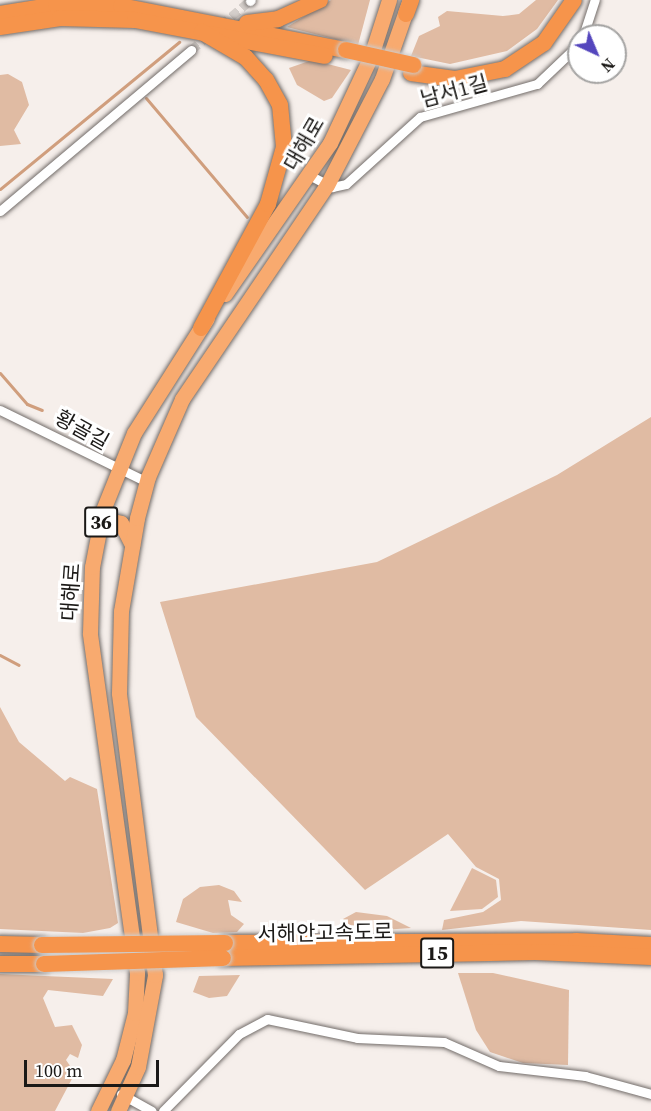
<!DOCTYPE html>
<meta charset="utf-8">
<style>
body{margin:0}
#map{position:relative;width:651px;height:1111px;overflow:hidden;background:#f6efeb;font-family:"Source Serif 4","Noto Sans KR",serif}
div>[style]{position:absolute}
.green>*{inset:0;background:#e0bba3}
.stream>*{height:3px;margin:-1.5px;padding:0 1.5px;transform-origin:1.5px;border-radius:1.5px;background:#d09e7d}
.minor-tunnel>*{height:9px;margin-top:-4.5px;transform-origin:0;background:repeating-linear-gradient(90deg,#d5cfcb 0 9px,transparent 0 13.5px)}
.roads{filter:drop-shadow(0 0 2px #726c69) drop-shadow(0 0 2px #726c69)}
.minor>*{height:9px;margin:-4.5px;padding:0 4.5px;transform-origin:4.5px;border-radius:4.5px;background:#fff}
.trunk>*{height:15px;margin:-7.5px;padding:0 7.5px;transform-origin:7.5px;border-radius:7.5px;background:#f8aa6f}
.motorway>*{height:16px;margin:-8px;padding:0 8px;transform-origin:8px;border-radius:8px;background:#f6944b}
.bridges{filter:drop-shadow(0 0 2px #cdcccc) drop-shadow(0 0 2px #cdcccc)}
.motorway-bridge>*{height:16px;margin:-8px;padding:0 8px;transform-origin:8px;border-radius:8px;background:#f6944b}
span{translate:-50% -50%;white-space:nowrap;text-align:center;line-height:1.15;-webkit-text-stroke:6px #fff;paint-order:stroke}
.shield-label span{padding:2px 4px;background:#fff;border:2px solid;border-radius:4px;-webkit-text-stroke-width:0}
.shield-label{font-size:20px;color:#1b1917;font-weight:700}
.street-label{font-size:21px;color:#1b1917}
.north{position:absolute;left:567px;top:24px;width:60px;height:60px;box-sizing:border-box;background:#fff;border:2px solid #a4a3a2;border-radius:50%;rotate:136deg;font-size:16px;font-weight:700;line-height:24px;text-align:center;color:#1b1917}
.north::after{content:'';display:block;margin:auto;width:21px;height:27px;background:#5446bd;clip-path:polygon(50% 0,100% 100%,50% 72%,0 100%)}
.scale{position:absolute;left:24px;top:1060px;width:135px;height:27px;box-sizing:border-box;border:3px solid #1b1917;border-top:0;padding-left:8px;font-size:18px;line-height:21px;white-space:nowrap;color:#1b1917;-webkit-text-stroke:4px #fff;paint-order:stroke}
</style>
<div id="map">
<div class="green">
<i style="clip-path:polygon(331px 0,370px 0,358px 45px,287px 27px)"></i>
<i style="clip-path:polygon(536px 0,558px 0,537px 29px,507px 51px,450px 64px,411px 56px,419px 36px,440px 26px,438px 17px,447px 11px,503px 16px,519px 14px)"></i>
<i style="clip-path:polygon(312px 60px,351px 70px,332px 98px,324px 101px,297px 85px,289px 68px)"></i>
<i style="clip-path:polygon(8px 74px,22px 82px,29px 105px,14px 130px,21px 144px,0 146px,0 75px)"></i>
<i style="clip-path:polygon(651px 417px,651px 930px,521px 921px,442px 930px,444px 920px,483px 912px,501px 900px,499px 879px,476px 867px,448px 834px,365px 890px,196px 717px,160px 602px,377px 562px,557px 475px)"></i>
<i style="clip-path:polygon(0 707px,19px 742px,65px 781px,70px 777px,97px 789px,118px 923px,110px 928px,83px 933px,0 929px)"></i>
<i style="clip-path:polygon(472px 868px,496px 880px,498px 897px,482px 909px,450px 911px)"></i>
<i style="clip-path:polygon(219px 885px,234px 891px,242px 902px,228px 900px,231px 915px,244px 924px,237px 932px,213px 933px,176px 922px,183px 899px,200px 887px)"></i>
<i style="clip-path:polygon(356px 912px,387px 916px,411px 928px,354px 932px,343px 919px)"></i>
<i style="clip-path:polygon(458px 973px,493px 973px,569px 990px,568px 1065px,523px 1063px,490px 1052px,476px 1030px)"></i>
<i style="clip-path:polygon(0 974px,113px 979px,103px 996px,48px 990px,43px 998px,55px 1027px,72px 1025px,82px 1045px,78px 1058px,70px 1054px,66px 1060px,75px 1073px,55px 1111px,0 1111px)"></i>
<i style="clip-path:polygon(240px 975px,227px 996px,209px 998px,193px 992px,199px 976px)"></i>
</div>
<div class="stream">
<i style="left:146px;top:98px;width:156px;rotate:49.7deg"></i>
<i style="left:0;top:189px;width:232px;rotate:-39.4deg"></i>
<i style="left:0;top:373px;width:41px;rotate:48.9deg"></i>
<i style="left:27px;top:404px;width:16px;rotate:22deg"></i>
<i style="left:0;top:655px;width:21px;rotate:28deg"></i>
</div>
<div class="minor-tunnel">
<i style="left:221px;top:25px;width:38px;rotate:-40deg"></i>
<i style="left:191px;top:50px;width:25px;rotate:-40deg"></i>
</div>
<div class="roads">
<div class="minor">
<i style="left:250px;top:1px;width:1px;rotate:-45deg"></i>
<i style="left:583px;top:36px;width:38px;rotate:-72deg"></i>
<i style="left:311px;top:176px;width:24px;rotate:28deg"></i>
<i style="left:332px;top:187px;width:14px;rotate:-12deg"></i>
<i style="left:346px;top:184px;width:100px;rotate:-42.2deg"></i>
<i style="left:420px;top:117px;width:122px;rotate:-15.8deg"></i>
<i style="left:537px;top:84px;width:58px;rotate:-43.6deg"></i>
<i style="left:0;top:211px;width:250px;rotate:-40.1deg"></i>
<i style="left:0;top:410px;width:164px;rotate:26.1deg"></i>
<i style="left:121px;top:1094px;width:35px;rotate:29deg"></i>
<i style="left:163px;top:1111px;width:108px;rotate:-45.4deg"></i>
<i style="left:239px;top:1034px;width:32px;rotate:-28deg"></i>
<i style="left:267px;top:1019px;width:92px;rotate:11.9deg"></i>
<i style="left:357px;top:1038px;width:87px;rotate:2.6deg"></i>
<i style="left:444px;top:1042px;width:60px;rotate:23.6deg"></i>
<i style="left:499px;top:1066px;width:87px;rotate:6.6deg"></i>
<i style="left:585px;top:1076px;width:68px;rotate:15.3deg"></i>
</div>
<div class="trunk">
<i style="left:225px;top:294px;width:184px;rotate:-55.2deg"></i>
<i style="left:330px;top:143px;width:96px;rotate:-64.8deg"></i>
<i style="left:371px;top:56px;width:59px;rotate:-72.2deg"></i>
<i style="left:100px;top:526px;width:10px;rotate:-37deg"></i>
<i style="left:108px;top:520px;width:13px;rotate:13deg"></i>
<i style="left:121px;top:523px;width:25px;rotate:63deg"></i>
<i style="left:98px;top:1111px;width:57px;rotate:-63.9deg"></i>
<i style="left:123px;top:1060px;width:49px;rotate:-75.7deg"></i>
<i style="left:135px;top:1013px;width:40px;rotate:-87.1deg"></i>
<i style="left:137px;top:973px;width:343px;rotate:-97.9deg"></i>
<i style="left:90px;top:633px;width:66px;rotate:-88.3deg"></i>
<i style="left:92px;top:567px;width:58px;rotate:-79.1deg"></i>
<i style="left:103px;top:510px;width:83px;rotate:-68.1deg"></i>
<i style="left:134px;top:433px;width:136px;rotate:-57.6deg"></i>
<i style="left:118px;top:1111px;width:48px;rotate:-65.6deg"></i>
<i style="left:138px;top:1067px;width:94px;rotate:-79.5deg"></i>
<i style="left:155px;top:975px;width:284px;rotate:-97.3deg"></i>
<i style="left:119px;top:693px;width:82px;rotate:-88.6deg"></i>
<i style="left:121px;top:611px;width:94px;rotate:-80.2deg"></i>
<i style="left:137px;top:518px;width:42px;rotate:-75deg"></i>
<i style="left:148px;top:477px;width:85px;rotate:-66.4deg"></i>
<i style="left:182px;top:399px;width:258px;rotate:-55.9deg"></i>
<i style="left:327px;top:185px;width:119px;rotate:-62.6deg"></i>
<i style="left:382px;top:79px;width:82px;rotate:-70.7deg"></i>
</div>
<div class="motorway">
<i style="left:0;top:14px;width:57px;rotate:-9.1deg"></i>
<i style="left:56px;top:5px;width:65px;rotate:0.9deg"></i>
<i style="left:121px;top:6px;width:229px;rotate:11.1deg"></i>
<i style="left:406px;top:14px;width:15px;rotate:-70deg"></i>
<i style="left:247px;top:23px;width:31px;rotate:-7deg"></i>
<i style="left:278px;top:19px;width:46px;rotate:-24.3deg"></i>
<i style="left:0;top:27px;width:61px;rotate:-8.5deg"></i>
<i style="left:60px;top:18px;width:75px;rotate:1.5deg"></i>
<i style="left:135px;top:20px;width:193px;rotate:10.7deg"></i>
<i style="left:411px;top:73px;width:44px;rotate:7.8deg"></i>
<i style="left:455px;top:79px;width:51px;rotate:-11.3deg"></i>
<i style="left:505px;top:69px;width:47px;rotate:-33.7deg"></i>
<i style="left:544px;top:43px;width:52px;rotate:-55.1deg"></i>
<i style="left:201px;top:328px;width:141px;rotate:-61.6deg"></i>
<i style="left:268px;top:204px;width:59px;rotate:-74.3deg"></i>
<i style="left:284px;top:147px;width:42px;rotate:-95.4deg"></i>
<i style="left:280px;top:105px;width:29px;rotate:-119deg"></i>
<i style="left:266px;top:80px;width:31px;rotate:-132deg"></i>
<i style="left:245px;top:57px;width:50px;rotate:-149.8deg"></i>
<i style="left:225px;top:943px;width:351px;rotate:-0.3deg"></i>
<i style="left:576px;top:941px;width:75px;rotate:3.1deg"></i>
<i style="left:0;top:944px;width:42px;rotate:1.4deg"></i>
<i style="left:223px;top:958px;width:312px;rotate:-1.1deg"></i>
<i style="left:535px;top:952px;width:116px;rotate:2.5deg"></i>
<i style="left:0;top:964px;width:44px"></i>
</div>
</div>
<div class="bridges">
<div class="motorway-bridge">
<i style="left:346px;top:50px;width:69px;rotate:12.6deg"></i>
<i style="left:42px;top:945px;width:183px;rotate:-0.6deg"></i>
<i style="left:44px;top:964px;width:179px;rotate:-1.9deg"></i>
</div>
</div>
<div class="shield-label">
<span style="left:101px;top:522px">36</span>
<span style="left:437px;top:953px">15</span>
</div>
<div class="street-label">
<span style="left:454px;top:91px;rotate:-15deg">남서1길</span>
<span style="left:304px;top:144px;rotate:-60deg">대해로</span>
<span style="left:82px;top:430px;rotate:29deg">황골길</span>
<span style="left:71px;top:592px;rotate:-86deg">대해로</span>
<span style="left:325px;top:933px;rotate:-1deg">서해안고속도로</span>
</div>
<div class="north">N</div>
<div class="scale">100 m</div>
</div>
